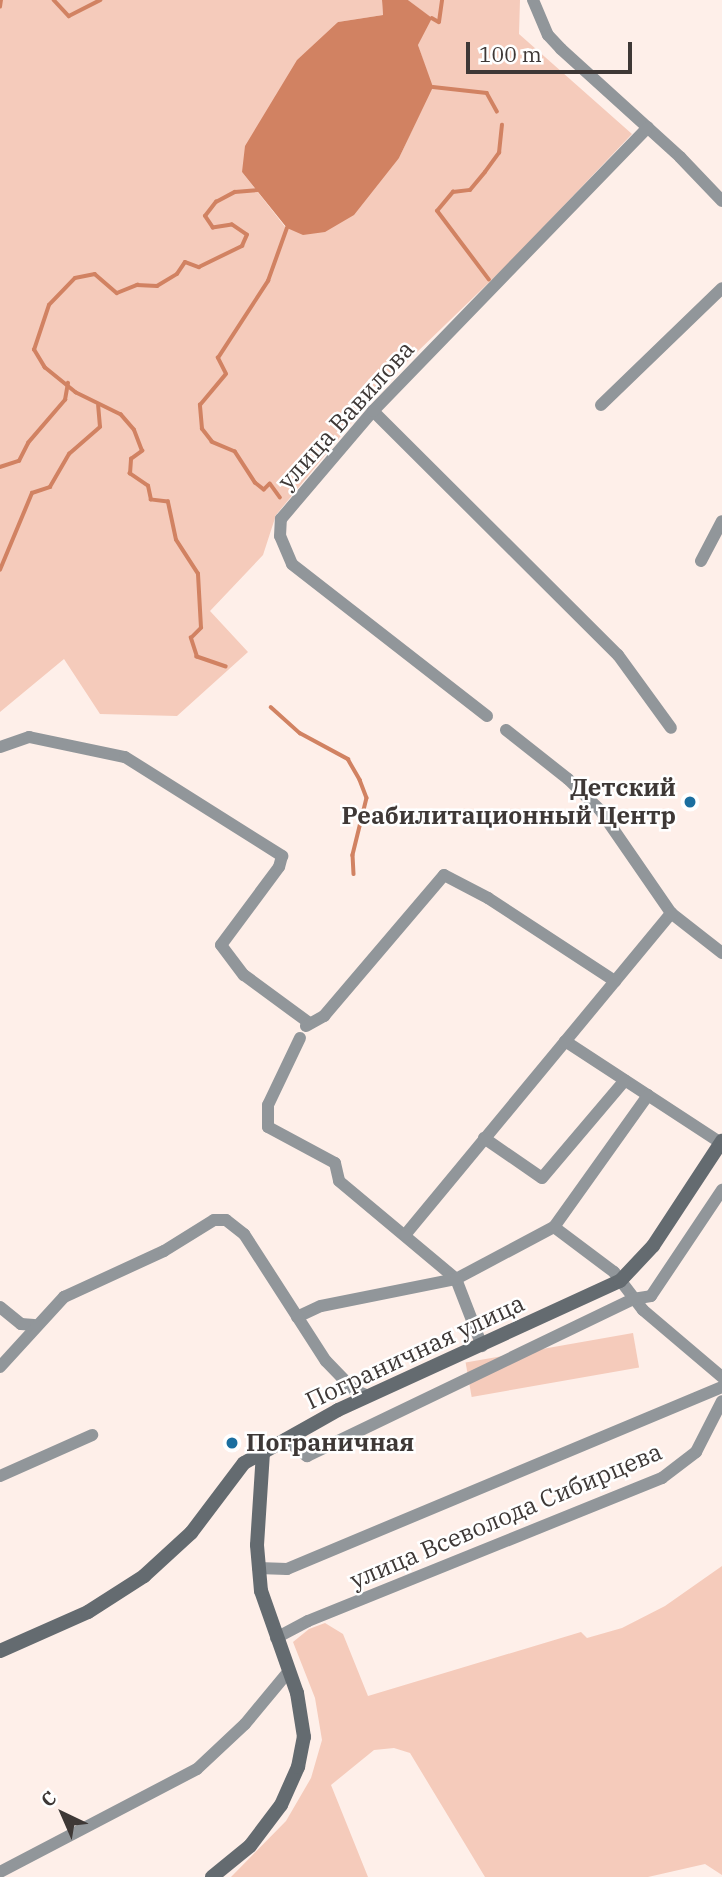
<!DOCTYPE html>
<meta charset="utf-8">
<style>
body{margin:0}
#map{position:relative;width:722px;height:1877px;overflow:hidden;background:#feefe9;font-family:"IBM Plex Serif",serif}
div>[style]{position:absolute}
.green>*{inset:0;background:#f5cbbb;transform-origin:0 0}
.water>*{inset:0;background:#d18262}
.stream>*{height:3.5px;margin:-1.75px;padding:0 1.75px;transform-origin:1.75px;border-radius:1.75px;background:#d18262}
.street>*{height:12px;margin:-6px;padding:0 6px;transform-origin:6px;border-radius:6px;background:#91969a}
.secondary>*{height:14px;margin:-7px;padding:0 7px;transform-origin:7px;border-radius:7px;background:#646b70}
.dots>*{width:19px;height:19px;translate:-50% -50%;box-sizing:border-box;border:4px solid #fff;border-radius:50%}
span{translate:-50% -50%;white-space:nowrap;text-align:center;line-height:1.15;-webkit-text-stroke:5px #fff;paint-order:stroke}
.street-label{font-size:24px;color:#3e3836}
.poi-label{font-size:24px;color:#3e3836;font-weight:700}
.right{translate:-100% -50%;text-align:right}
.left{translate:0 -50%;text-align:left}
.north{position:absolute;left:28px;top:1779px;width:70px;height:70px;-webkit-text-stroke:5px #fff;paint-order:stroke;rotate:316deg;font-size:19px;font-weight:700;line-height:28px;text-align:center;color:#3e3836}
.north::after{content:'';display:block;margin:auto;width:24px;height:32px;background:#3e3836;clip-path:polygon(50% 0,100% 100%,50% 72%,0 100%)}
.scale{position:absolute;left:466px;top:42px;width:166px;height:32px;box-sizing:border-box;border:4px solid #3e3836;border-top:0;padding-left:9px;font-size:21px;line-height:24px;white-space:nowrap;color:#3e3836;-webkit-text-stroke:5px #fff;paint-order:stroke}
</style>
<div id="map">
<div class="green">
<i style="clip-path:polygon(0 0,382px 0,383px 15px,338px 22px,242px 172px,286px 228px,399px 158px,432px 87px,418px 45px,431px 18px,408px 0,520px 0,519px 34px,632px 134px,511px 261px,381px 387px,276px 515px,263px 555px,210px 611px,248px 652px,177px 716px,100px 714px,64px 659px,0 712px)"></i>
<i style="left:633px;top:1333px;width:35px;height:170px;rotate:80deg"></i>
<i style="clip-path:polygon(722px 1566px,722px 1875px,705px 1864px,648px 1877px,485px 1877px,410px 1753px,394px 1748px,374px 1750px,331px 1785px,368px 1877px,231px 1877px,286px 1821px,311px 1778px,322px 1740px,315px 1698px,293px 1642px,309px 1629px,325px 1623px,343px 1634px,368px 1696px,581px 1632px,587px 1638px,622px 1628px,665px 1606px)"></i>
</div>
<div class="water">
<i style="clip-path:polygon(382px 0,408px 0,432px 18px,418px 45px,433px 87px,399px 158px,354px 215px,325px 232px,303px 235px,287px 228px,242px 172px,245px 146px,297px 60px,338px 22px,383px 15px)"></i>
</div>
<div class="stream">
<i style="left:54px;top:0;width:22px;rotate:47deg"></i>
<i style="left:69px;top:16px;width:35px;rotate:-27deg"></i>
<i style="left:0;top:7px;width:7px;rotate:-82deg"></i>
<i style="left:432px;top:18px;width:8px;rotate:30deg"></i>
<i style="left:439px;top:22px;width:22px;rotate:-82deg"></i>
<i style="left:433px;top:87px;width:54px;rotate:6.3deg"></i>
<i style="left:487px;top:93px;width:21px;rotate:61deg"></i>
<i style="left:489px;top:280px;width:86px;rotate:-127deg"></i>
<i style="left:437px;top:211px;width:25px;rotate:-50deg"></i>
<i style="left:453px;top:192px;width:17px;rotate:-7deg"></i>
<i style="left:470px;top:190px;width:23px;rotate:-50deg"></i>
<i style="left:485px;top:172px;width:24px;rotate:-54deg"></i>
<i style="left:499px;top:153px;width:28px;rotate:-84deg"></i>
<i style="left:0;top:467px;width:20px;rotate:-18deg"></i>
<i style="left:19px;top:461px;width:20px;rotate:-63deg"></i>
<i style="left:28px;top:443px;width:57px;rotate:-49.3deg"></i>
<i style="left:65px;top:400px;width:17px;rotate:-80deg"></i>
<i style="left:280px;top:498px;width:17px;rotate:-126deg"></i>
<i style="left:270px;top:484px;width:8px;rotate:135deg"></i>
<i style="left:264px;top:490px;width:11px;rotate:-142deg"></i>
<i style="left:255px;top:483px;width:37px;rotate:-123deg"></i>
<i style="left:235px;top:452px;width:25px;rotate:-157deg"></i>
<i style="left:212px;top:442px;width:16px;rotate:-128deg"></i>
<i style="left:202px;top:429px;width:24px;rotate:-95deg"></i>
<i style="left:200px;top:405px;width:40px;rotate:-50deg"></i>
<i style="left:226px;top:374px;width:18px;rotate:-117deg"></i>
<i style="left:218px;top:358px;width:92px;rotate:-57deg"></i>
<i style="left:268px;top:281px;width:56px;rotate:-70.3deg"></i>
<i style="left:0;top:570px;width:83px;rotate:-67.4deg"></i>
<i style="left:32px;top:493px;width:19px;rotate:-18deg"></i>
<i style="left:50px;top:487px;width:38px;rotate:-60deg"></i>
<i style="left:69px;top:454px;width:41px;rotate:-41.1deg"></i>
<i style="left:100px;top:427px;width:21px;rotate:-95deg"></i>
<i style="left:226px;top:667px;width:31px;rotate:-161deg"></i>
<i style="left:197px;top:657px;width:20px;rotate:-108deg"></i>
<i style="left:191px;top:638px;width:14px;rotate:-45deg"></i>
<i style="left:201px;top:628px;width:54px;rotate:-93.2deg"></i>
<i style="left:198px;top:574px;width:40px;rotate:-122.9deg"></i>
<i style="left:176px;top:540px;width:39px;rotate:-102deg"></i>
<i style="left:168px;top:502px;width:17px;rotate:-173deg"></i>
<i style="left:151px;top:500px;width:14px;rotate:-102deg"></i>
<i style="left:148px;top:486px;width:22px;rotate:-146deg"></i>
<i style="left:130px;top:474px;width:15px;rotate:-86deg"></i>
<i style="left:131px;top:459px;width:14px;rotate:-36deg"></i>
<i style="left:142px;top:451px;width:22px;rotate:-111deg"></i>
<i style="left:134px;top:430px;width:20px;rotate:-131deg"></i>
<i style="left:121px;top:415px;width:50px;rotate:-153.9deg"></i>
<i style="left:76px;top:393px;width:40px;rotate:-141deg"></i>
<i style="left:45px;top:368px;width:21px;rotate:-121deg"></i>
<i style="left:34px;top:350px;width:47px;rotate:-71.6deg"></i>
<i style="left:49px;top:305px;width:37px;rotate:-46deg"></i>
<i style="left:75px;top:278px;width:20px;rotate:-11deg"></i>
<i style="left:95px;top:274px;width:29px;rotate:41deg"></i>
<i style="left:117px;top:293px;width:22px;rotate:-22deg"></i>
<i style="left:137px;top:285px;width:20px;rotate:3deg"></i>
<i style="left:157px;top:286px;width:23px;rotate:-31deg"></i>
<i style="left:177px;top:274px;width:14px;rotate:-56deg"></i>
<i style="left:185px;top:262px;width:15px;rotate:20deg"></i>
<i style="left:199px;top:267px;width:48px;rotate:-26deg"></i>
<i style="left:242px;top:246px;width:12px;rotate:-66deg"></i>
<i style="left:247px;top:235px;width:18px;rotate:-146deg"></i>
<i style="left:232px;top:225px;width:19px;rotate:171deg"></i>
<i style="left:213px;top:228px;width:14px;rotate:-124deg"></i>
<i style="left:205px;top:216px;width:18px;rotate:-52deg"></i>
<i style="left:216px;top:202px;width:21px;rotate:-28deg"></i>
<i style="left:235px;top:192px;width:22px;rotate:-5deg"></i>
<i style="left:271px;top:707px;width:39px;rotate:42deg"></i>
<i style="left:300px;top:733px;width:55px;rotate:28.4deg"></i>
<i style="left:348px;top:759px;width:24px;rotate:60deg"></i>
<i style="left:360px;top:780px;width:19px;rotate:69deg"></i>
<i style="left:367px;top:798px;width:59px;rotate:103.8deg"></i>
<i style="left:353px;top:855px;width:19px;rotate:87deg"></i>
</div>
<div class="street">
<i style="left:533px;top:0;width:38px;rotate:67deg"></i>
<i style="left:548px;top:35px;width:19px;rotate:47deg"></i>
<i style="left:561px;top:49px;width:161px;rotate:42.2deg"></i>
<i style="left:680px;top:157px;width:61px;rotate:46.3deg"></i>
<i style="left:601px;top:405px;width:168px;rotate:-44deg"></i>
<i style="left:373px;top:411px;width:346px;rotate:44.9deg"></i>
<i style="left:618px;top:655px;width:90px;rotate:54deg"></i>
<i style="left:701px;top:561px;width:45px;rotate:-62.3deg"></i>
<i style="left:487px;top:716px;width:247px;rotate:-142.1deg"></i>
<i style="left:292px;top:564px;width:30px;rotate:-113deg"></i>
<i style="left:280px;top:536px;width:17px;rotate:-87deg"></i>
<i style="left:281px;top:519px;width:142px;rotate:-49.6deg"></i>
<i style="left:373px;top:411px;width:395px;rotate:-45.9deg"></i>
<i style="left:506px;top:730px;width:79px;rotate:38.3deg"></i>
<i style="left:568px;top:779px;width:45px;rotate:44.1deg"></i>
<i style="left:600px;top:810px;width:125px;rotate:55.4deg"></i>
<i style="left:671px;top:913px;width:65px;rotate:38.1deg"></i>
<i style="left:0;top:747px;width:31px;rotate:-19deg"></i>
<i style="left:29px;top:737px;width:98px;rotate:11.8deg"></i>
<i style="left:125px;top:757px;width:186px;rotate:32.2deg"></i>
<i style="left:282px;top:856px;width:11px;rotate:105deg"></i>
<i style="left:279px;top:867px;width:97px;rotate:126.6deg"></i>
<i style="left:221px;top:945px;width:38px;rotate:53deg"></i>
<i style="left:244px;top:975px;width:79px;rotate:36.3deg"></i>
<i style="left:306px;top:1026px;width:21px;rotate:-29deg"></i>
<i style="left:324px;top:1016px;width:185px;rotate:-49.6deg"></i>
<i style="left:444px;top:875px;width:50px;rotate:27.6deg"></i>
<i style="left:488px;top:898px;width:152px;rotate:33.2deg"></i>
<i style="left:300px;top:1038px;width:74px;rotate:115.5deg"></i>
<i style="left:268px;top:1105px;width:22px;rotate:90deg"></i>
<i style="left:268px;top:1127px;width:76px;rotate:28.2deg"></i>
<i style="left:335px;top:1163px;width:18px;rotate:77deg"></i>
<i style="left:339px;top:1181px;width:153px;rotate:39.9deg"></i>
<i style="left:456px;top:1279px;width:72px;rotate:68.8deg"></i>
<i style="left:565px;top:1041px;width:186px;rotate:33.2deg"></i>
<i style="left:484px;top:1138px;width:70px;rotate:34.6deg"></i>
<i style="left:542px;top:1178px;width:128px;rotate:-49.7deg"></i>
<i style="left:554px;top:1227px;width:75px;rotate:36.9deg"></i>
<i style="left:614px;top:1272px;width:48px;rotate:52.7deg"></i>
<i style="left:643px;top:1310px;width:104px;rotate:40.3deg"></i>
<i style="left:405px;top:1235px;width:418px;rotate:-50.4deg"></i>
<i style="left:0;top:1307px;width:27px;rotate:39deg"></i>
<i style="left:21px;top:1324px;width:13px;rotate:4deg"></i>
<i style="left:297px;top:1317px;width:26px;rotate:-25deg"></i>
<i style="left:321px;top:1306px;width:138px;rotate:-11.3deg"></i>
<i style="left:456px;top:1279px;width:111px;rotate:-28deg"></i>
<i style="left:554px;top:1227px;width:162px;rotate:-54.5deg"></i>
<i style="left:0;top:1367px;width:95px;rotate:-47.6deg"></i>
<i style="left:64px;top:1297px;width:110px;rotate:-24.7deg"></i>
<i style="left:164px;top:1251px;width:59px;rotate:-31.8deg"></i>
<i style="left:214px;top:1220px;width:12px"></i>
<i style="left:226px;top:1220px;width:23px;rotate:38deg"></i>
<i style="left:244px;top:1234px;width:151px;rotate:57.2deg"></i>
<i style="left:326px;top:1361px;width:40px;rotate:46deg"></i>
<i style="left:354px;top:1390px;width:15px;rotate:23deg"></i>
<i style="left:285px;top:1439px;width:28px;rotate:38deg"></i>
<i style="left:307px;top:1456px;width:362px;rotate:-25.7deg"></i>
<i style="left:633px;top:1299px;width:18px;rotate:-9deg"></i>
<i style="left:651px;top:1296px;width:128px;rotate:-56.2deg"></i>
<i style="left:0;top:1476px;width:101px;rotate:-24deg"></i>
<i style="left:258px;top:1568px;width:29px;rotate:2deg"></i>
<i style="left:287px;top:1569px;width:472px;rotate:-22.7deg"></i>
<i style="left:276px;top:1638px;width:36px;rotate:-28deg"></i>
<i style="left:308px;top:1621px;width:382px;rotate:-22deg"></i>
<i style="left:662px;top:1478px;width:43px;rotate:-37.4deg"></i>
<i style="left:696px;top:1452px;width:57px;rotate:-63deg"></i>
<i style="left:0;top:1872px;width:222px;rotate:-27.6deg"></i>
<i style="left:197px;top:1769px;width:66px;rotate:-43.2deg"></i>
<i style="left:245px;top:1724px;width:69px;rotate:-50.3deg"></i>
</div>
<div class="secondary">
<i style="left:0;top:1651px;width:96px;rotate:-23.9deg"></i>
<i style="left:88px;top:1612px;width:67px;rotate:-32.7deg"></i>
<i style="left:144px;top:1576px;width:64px;rotate:-42.5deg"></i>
<i style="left:191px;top:1533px;width:88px;rotate:-52.9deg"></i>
<i style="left:244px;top:1463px;width:108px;rotate:-29.4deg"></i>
<i style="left:338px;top:1410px;width:310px;rotate:-24.6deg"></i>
<i style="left:620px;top:1281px;width:48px;rotate:-46.7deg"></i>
<i style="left:653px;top:1246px;width:126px;rotate:-56.7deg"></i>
<i style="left:212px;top:1877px;width:49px;rotate:-39.2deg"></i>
<i style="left:250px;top:1846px;width:51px;rotate:-52.9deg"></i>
<i style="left:281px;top:1805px;width:42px;rotate:-65.9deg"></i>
<i style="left:298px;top:1767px;width:31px;rotate:-79deg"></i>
<i style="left:304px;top:1737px;width:45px;rotate:-99deg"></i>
<i style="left:297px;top:1693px;width:108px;rotate:-109.4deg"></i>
<i style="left:261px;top:1591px;width:46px;rotate:-95deg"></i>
<i style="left:257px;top:1545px;width:93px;rotate:-86.3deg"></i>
</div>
<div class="dots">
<i style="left:690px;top:802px;background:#1b6e9f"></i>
<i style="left:232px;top:1443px;background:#1b6e9f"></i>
</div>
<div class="street-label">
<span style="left:346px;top:415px;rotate:-48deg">улица Вавилова</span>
<span style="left:415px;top:1352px;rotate:-25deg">Пограничная улица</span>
<span style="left:506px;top:1516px;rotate:-23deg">улица Всеволода Сибирцева</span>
</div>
<div class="poi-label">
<span class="right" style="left:676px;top:802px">Детский<br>Реабилитационный Центр</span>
<span class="left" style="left:246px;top:1443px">Пограничная</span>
</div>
<div class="north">С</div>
<div class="scale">100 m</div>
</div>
